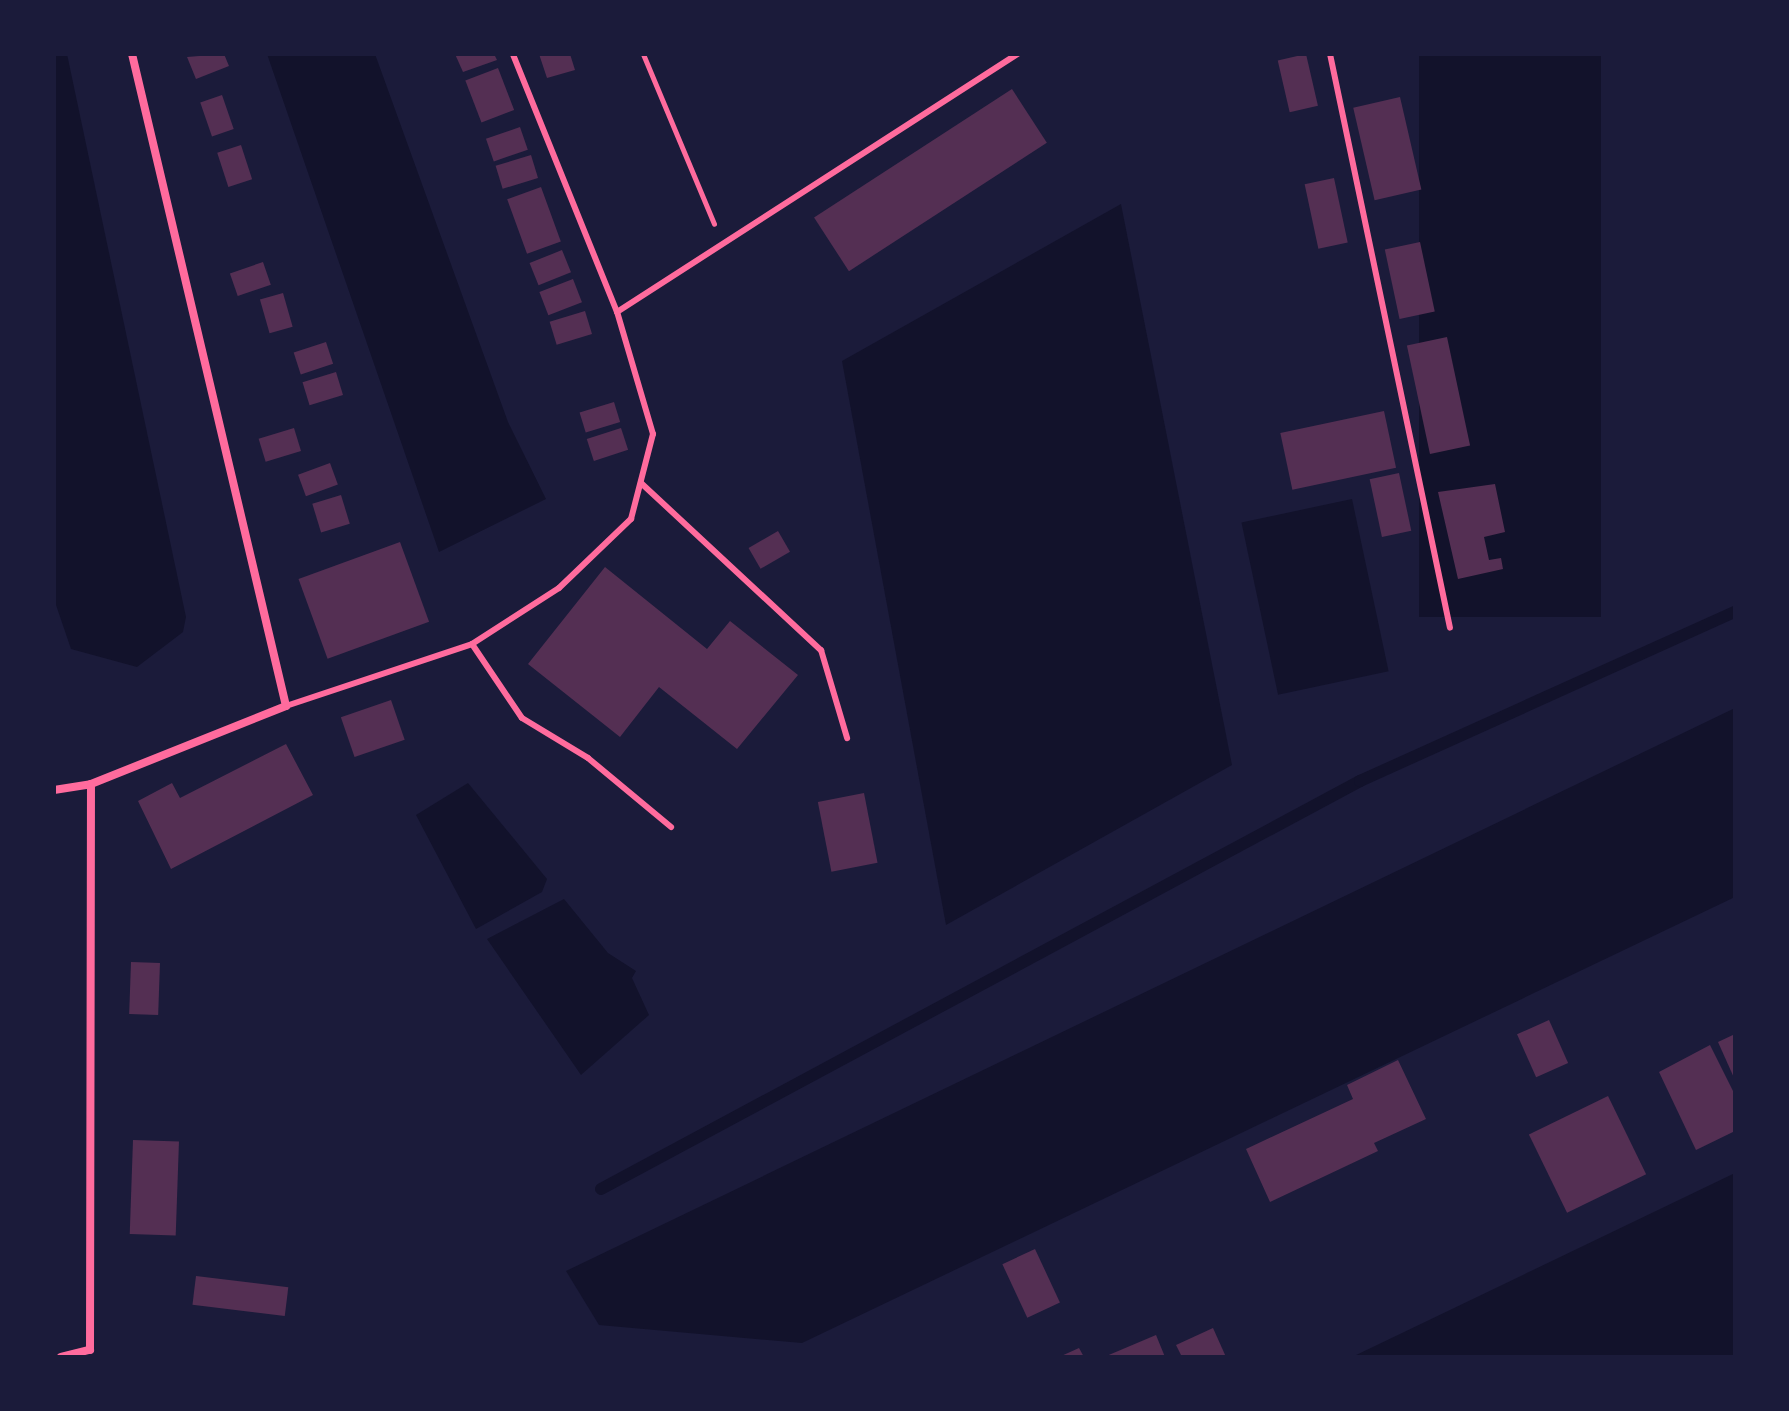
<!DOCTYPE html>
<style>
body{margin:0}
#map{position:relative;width:1789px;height:1411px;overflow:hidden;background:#1b1b3a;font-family:Figtree,sans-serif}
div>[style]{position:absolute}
.water>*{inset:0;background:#12122b;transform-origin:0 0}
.stream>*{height:12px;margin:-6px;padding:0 6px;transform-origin:6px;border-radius:6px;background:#12122b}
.building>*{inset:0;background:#542f53;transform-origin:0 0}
.path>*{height:5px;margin:-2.5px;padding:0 2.5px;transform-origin:2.5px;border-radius:2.5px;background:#ff6b9d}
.service>*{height:6px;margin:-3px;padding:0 3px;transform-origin:3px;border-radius:3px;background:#ff6b9d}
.minor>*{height:8px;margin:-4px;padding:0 4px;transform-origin:4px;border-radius:4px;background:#ff6b9d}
span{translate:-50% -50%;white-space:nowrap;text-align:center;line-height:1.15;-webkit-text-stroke:6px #1b1b3a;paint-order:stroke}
.frame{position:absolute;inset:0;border:56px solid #1b1b3a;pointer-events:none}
</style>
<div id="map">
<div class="water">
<i style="clip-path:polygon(54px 54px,67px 54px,186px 617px,183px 632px,137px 667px,71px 649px,55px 602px)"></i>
<i style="clip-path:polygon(267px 54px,375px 54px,508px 422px,546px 499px,439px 552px)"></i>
<i style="left:1419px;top:54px;width:182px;height:563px"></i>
<i style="clip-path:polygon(1121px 204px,1232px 765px,946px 925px,842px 361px)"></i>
<i style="left:1352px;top:499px;width:176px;height:113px;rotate:78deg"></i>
<i style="clip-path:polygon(1735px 708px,1735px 897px,802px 1343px,599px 1325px,566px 1271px)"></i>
<i style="clip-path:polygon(468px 783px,547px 879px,542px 892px,476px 929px,416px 815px)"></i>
<i style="clip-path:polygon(564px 899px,608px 953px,636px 971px,632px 978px,649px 1015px,581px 1075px,487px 939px)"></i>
<i style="clip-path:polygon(1735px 1173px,1735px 1357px,1352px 1357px)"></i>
</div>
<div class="stream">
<i style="left:601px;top:1189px;width:862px;rotate:-28.26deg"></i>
<i style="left:1360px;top:781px;width:411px;rotate:-24.3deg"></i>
</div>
<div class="building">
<i style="clip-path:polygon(224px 54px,229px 66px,196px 79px,187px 57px)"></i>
<i style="clip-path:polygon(455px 54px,494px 54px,497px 60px,463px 72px)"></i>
<i style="clip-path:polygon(539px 54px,570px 54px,575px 70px,547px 78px)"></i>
<i style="left:1306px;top:54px;width:53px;height:29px;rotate:77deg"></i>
<i style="left:498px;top:68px;width:45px;height:35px;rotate:69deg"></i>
<i style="left:1012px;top:89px;width:64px;height:236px;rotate:57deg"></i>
<i style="left:222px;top:95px;width:36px;height:23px;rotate:71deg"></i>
<i style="left:1400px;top:97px;width:95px;height:48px;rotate:77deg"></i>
<i style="left:520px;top:127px;width:24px;height:36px;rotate:71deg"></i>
<i style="left:241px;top:145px;width:36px;height:25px;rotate:72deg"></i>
<i style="left:531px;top:155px;width:24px;height:37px;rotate:73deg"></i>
<i style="left:1334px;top:178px;width:66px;height:30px;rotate:78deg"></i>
<i style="left:541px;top:187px;width:58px;height:36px;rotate:70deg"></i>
<i style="left:1420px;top:242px;width:71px;height:36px;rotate:78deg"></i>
<i style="left:562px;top:250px;width:24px;height:35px;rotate:68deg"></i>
<i style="left:263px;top:262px;width:24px;height:35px;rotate:71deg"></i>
<i style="left:573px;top:279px;width:25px;height:36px;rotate:69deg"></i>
<i style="left:283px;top:293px;width:35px;height:24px;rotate:74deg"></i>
<i style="left:585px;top:311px;width:24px;height:37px;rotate:73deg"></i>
<i style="left:1447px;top:337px;width:111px;height:41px;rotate:78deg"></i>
<i style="left:326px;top:342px;width:23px;height:34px;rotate:72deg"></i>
<i style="left:336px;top:372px;width:24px;height:35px;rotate:73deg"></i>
<i style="left:614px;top:402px;width:21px;height:36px;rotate:73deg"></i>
<i style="left:1384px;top:411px;width:58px;height:106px;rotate:78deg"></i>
<i style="left:294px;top:428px;width:24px;height:37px;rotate:73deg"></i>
<i style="left:621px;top:428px;width:23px;height:36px;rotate:72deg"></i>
<i style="left:330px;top:463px;width:23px;height:34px;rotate:70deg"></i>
<i style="left:1399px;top:473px;width:59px;height:30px;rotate:78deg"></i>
<i style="clip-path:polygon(1495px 484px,1505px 532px,1484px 537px,1489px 560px,1501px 558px,1503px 569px,1458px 579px,1438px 492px)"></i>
<i style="left:341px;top:495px;width:30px;height:30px;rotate:73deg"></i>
<i style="left:778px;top:531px;width:24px;height:34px;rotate:60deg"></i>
<i style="left:400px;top:542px;width:85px;height:108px;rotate:70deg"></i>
<i style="clip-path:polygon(605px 567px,707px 649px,730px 621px,798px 675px,737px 749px,659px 687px,620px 737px,528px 664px)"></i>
<i style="left:391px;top:700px;width:42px;height:53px;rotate:71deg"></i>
<i style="clip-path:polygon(286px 744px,313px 795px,171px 869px,138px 801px,172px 783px,180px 798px)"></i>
<i style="left:864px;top:793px;width:71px;height:47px;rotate:79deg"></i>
<i style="left:131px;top:962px;width:29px;height:52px;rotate:2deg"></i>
<i style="left:1549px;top:1020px;width:47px;height:35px;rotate:66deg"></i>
<i style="clip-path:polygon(1735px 1034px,1735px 1080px,1718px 1042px)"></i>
<i style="clip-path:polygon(1710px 1045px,1735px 1095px,1735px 1131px,1696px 1150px,1659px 1072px)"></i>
<i style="clip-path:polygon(1398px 1060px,1426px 1119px,1374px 1143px,1378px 1151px,1270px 1202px,1246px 1149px,1353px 1099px,1347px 1085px)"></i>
<i style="left:1608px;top:1096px;width:87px;height:88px;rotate:64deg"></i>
<i style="left:133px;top:1140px;width:46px;height:94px;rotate:2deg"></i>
<i style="left:1035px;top:1249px;width:59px;height:36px;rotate:65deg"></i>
<i style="left:196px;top:1276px;width:93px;height:29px;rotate:7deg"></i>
<i style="clip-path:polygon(1213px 1328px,1226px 1357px,1182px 1357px,1176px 1345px)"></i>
<i style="clip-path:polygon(1156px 1335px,1165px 1357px,1104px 1357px)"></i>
<i style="clip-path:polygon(1079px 1348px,1084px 1357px,1059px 1357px)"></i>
</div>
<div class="path">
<i style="left:643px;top:54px;width:184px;rotate:67.3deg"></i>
</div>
<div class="service">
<i style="left:1330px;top:54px;width:586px;rotate:78.19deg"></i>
<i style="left:617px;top:312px;width:477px;rotate:-32.8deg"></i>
<i style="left:641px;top:483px;width:246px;rotate:42.9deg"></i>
<i style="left:821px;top:650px;width:92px;rotate:73.5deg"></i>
<i style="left:472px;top:644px;width:89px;rotate:56deg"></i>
<i style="left:522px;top:718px;width:77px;rotate:31.2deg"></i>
<i style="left:588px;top:758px;width:108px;rotate:39.7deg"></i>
<i style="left:286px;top:706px;width:196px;rotate:-18.4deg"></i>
<i style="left:472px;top:644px;width:103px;rotate:-32.8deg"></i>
<i style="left:559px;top:588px;width:100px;rotate:-43.8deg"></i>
<i style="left:631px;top:519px;width:88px;rotate:-75.5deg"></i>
<i style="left:653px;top:434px;width:127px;rotate:-106.4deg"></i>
<i style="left:617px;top:312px;width:278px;rotate:-112deg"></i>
</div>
<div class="minor">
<i style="left:54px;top:790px;width:37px;rotate:-9deg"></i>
<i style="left:91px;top:784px;width:210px;rotate:-21.8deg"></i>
<i style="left:286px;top:706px;width:670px;rotate:-103.29deg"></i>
<i style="left:61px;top:1357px;width:30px;rotate:-14deg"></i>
<i style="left:90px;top:1350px;width:566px;rotate:-89.9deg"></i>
</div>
<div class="frame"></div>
</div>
